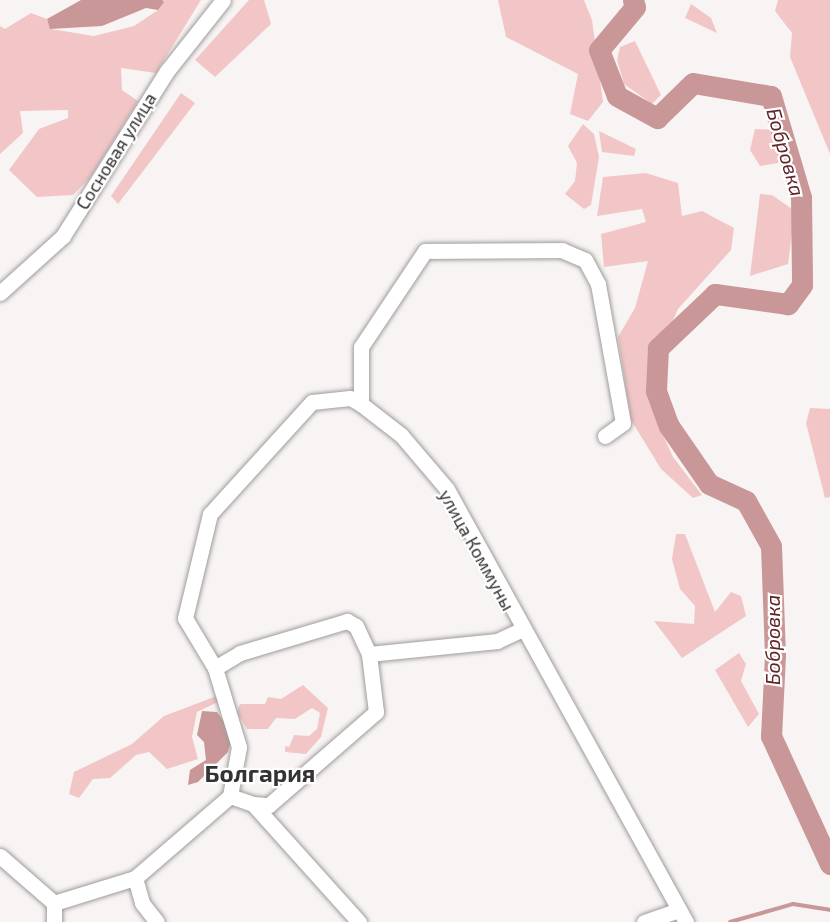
<!DOCTYPE html>
<meta charset="utf-8">
<style>
body{margin:0}
#map{position:relative;width:830px;height:922px;overflow:hidden;background:#f8f4f4;font-family:"Exo 2",sans-serif}
div>[style]{position:absolute}
.green>*{inset:0;background:#f2c6c6}
.water>*{inset:0;background:#c99797}
.stream>*{height:4px;margin:-2px;padding:0 2px;transform-origin:2px;border-radius:2px;background:#c99797}
.river>*{height:21px;margin:-10.5px;padding:0 10.5px;transform-origin:10.5px;border-radius:10.5px;background:#c99797}
.roads{filter:drop-shadow(0 0 2px #a09c9c) drop-shadow(0 0 2px #a09c9c)}
.minor>*{height:15px;margin:-7.5px;padding:0 7.5px;transform-origin:7.5px;border-radius:7.5px;background:#fff}
span{translate:-50% -50%;white-space:nowrap;text-align:center;line-height:1.15;-webkit-text-stroke:4.5px #fff;paint-order:stroke}
.street-label{font-size:18px;color:#343232}
.water-label{font-size:20px;color:#602327;font-style:italic}
.district-label{font-size:24px;color:#343232;font-weight:700}
</style>
<div id="map">
<div class="green">
<i style="clip-path:polygon(162px 0,201px 0,156px 73px,121px 68px,122px 90px,138px 101px,90px 178px,73px 195px,37px 197px,9px 170px,39px 129px,68px 118px,68px 110px,20px 111px,23px 133px,0 154px,0 26px,5px 29px,31px 13px,47px 19px,51px 29px,94px 36px,134px 26px,158px 10px)"></i>
<i style="clip-path:polygon(249px 0,264px 0,271px 24px,215px 77px,195px 60px)"></i>
<i style="clip-path:polygon(498px 0,584px 0,592px 20px,603px 102px,588px 121px,570px 114px,578px 74px,506px 37px)"></i>
<i style="clip-path:polygon(778px 0,830px 0,830px 154px,790px 57px,792px 33px,775px 11px)"></i>
<i style="clip-path:polygon(691px 4px,711px 18px,717px 33px,685px 18px)"></i>
<i style="clip-path:polygon(635px 41px,661px 95px,652px 104px,624px 84px,617px 60px,620px 47px)"></i>
<i style="clip-path:polygon(181px 93px,195px 103px,118px 204px,111px 196px)"></i>
<i style="clip-path:polygon(583px 124px,594px 134px,599px 157px,591px 205px,584px 209px,565px 194px,575px 181px,577px 163px,568px 146px)"></i>
<i style="clip-path:polygon(755px 129px,775px 130px,781px 148px,778px 163px,760px 166px,750px 150px)"></i>
<i style="clip-path:polygon(599px 131px,636px 149px,634px 156px,602px 152px)"></i>
<i style="clip-path:polygon(646px 173px,678px 183px,682px 216px,702px 211px,734px 228px,731px 250px,678px 309px,670px 327px,650px 343px,657px 422px,673px 457px,702px 495px,693px 498px,661px 469px,631px 420px,618px 337px,635px 308px,648px 261px,604px 267px,601px 234px,646px 222px,642px 209px,597px 216px,603px 177px)"></i>
<i style="clip-path:polygon(760px 194px,772px 195px,795px 211px,788px 264px,750px 276px)"></i>
<i style="clip-path:polygon(810px 408px,830px 409px,830px 497px,825px 498px,806px 423px)"></i>
<i style="clip-path:polygon(676px 534px,685px 534px,715px 612px,731px 592px,741px 596px,746px 616px,682px 658px,654px 621px,694px 624px,695px 606px,680px 589px,672px 559px)"></i>
<i style="clip-path:polygon(739px 653px,746px 664px,741px 681px,759px 714px,748px 727px,715px 670px)"></i>
<i style="clip-path:polygon(303px 685px,328px 708px,321px 737px,306px 754px,285px 752px,285px 746px,289px 747px,294px 735px,309px 736px,317px 729px,320px 713px,312px 708px,295px 719px,276px 718px,268px 729px,247px 729px,237px 712px,240px 704px,265px 704px,268px 697px,281px 699px)"></i>
<i style="clip-path:polygon(222px 694px,220px 701px,197px 712px,192px 737px,198px 759px,167px 769px,149px 752px,136px 755px,110px 778px,93px 779px,79px 798px,69px 794px,74px 772px,132px 744px,164px 716px)"></i>
</div>
<div class="water">
<i style="clip-path:polygon(81px 0,162px 0,164px 2px,158px 10px,146px 8px,102px 26px,50px 29px,47px 19px)"></i>
<i style="clip-path:polygon(202px 711px,217px 712px,233px 734px,228px 752px,198px 782px,188px 785px,190px 770px,206px 760px,204px 742px,197px 735px)"></i>
</div>
<div class="stream">
<i style="left:730px;top:922px;width:66px;rotate:-15.9deg"></i>
<i style="left:793px;top:904px;width:37px;rotate:9deg"></i>
</div>
<div class="river">
<i style="left:633px;top:0;width:7px;rotate:74deg"></i>
<i style="left:635px;top:7px;width:56px;rotate:129.9deg"></i>
<i style="left:599px;top:50px;width:49px;rotate:68.6deg"></i>
<i style="left:617px;top:96px;width:46px;rotate:28.8deg"></i>
<i style="left:657px;top:118px;width:50px;rotate:-44.2deg"></i>
<i style="left:693px;top:83px;width:79px;rotate:9.5deg"></i>
<i style="left:771px;top:96px;width:105px;rotate:73.5deg"></i>
<i style="left:801px;top:197px;width:88px;rotate:89.3deg"></i>
<i style="left:802px;top:285px;width:24px;rotate:126deg"></i>
<i style="left:788px;top:304px;width:74px;rotate:-172.2deg"></i>
<i style="left:715px;top:294px;width:79px;rotate:136.5deg"></i>
<i style="left:658px;top:348px;width:43px;rotate:92.7deg"></i>
<i style="left:656px;top:391px;width:37px;rotate:70deg"></i>
<i style="left:669px;top:426px;width:70px;rotate:55.4deg"></i>
<i style="left:709px;top:484px;width:41px;rotate:24.7deg"></i>
<i style="left:746px;top:501px;width:51px;rotate:60.9deg"></i>
<i style="left:771px;top:546px;width:109px;rotate:87.9deg"></i>
<i style="left:775px;top:655px;width:81px;rotate:92.8deg"></i>
<i style="left:771px;top:736px;width:141px;rotate:65.3deg"></i>
</div>
<div class="roads">
<div class="minor">
<i style="left:0;top:293px;width:85px;rotate:-42.1deg"></i>
<i style="left:63px;top:236px;width:195px;rotate:-57.8deg"></i>
<i style="left:167px;top:71px;width:90px;rotate:-51.7deg"></i>
<i style="left:605px;top:436px;width:22px;rotate:-36deg"></i>
<i style="left:623px;top:423px;width:141px;rotate:-100.2deg"></i>
<i style="left:598px;top:284px;width:27px;rotate:-118deg"></i>
<i style="left:585px;top:260px;width:25px;rotate:-157deg"></i>
<i style="left:562px;top:250px;width:137px;rotate:179.6deg"></i>
<i style="left:425px;top:251px;width:115px;rotate:123.7deg"></i>
<i style="left:361px;top:347px;width:57px;rotate:90deg"></i>
<i style="left:361px;top:404px;width:51px;rotate:37.8deg"></i>
<i style="left:401px;top:435px;width:71px;rotate:49.6deg"></i>
<i style="left:447px;top:489px;width:495px;rotate:61.1deg"></i>
<i style="left:215px;top:668px;width:58px;rotate:-121deg"></i>
<i style="left:185px;top:618px;width:107px;rotate:-76.5deg"></i>
<i style="left:210px;top:514px;width:151px;rotate:-47.7deg"></i>
<i style="left:312px;top:402px;width:38px;rotate:-6deg"></i>
<i style="left:350px;top:398px;width:13px;rotate:29deg"></i>
<i style="left:230px;top:796px;width:24px;rotate:19deg"></i>
<i style="left:253px;top:804px;width:159px;rotate:48.1deg"></i>
<i style="left:253px;top:804px;width:16px;rotate:4deg"></i>
<i style="left:269px;top:805px;width:142px;rotate:-41deg"></i>
<i style="left:376px;top:712px;width:58px;rotate:-96.9deg"></i>
<i style="left:369px;top:654px;width:129px;rotate:-5.8deg"></i>
<i style="left:497px;top:641px;width:26px;rotate:-25deg"></i>
<i style="left:0;top:856px;width:72px;rotate:41deg"></i>
<i style="left:135px;top:878px;width:26px;rotate:74deg"></i>
<i style="left:142px;top:903px;width:24px;rotate:52deg"></i>
<i style="left:54px;top:903px;width:85px;rotate:-17.2deg"></i>
<i style="left:135px;top:878px;width:125px;rotate:-40.8deg"></i>
<i style="left:230px;top:796px;width:50px;rotate:-79.6deg"></i>
<i style="left:239px;top:747px;width:83px;rotate:-106.9deg"></i>
<i style="left:215px;top:668px;width:29px;rotate:-31deg"></i>
<i style="left:240px;top:653px;width:112px;rotate:-16.7deg"></i>
<i style="left:347px;top:621px;width:10px;rotate:29deg"></i>
<i style="left:356px;top:626px;width:31px;rotate:65deg"></i>
<i style="left:54px;top:922px;width:19px;rotate:-90deg"></i>
<i style="left:644px;top:922px;width:37px;rotate:-19deg"></i>
</div>
</div>
<div class="street-label">
<span style="left:116px;top:151px;rotate:-58deg">Сосновая улица</span>
<span style="left:477px;top:550px;rotate:61deg">улица Коммуны</span>
</div>
<div class="water-label">
<span style="left:786px;top:152px;rotate:74deg">Бобровка</span>
<span style="left:772px;top:640px;rotate:-90deg">Бобровка</span>
</div>
<div class="district-label">
<span style="left:260px;top:773px">Болгария</span>
</div>
</div>
